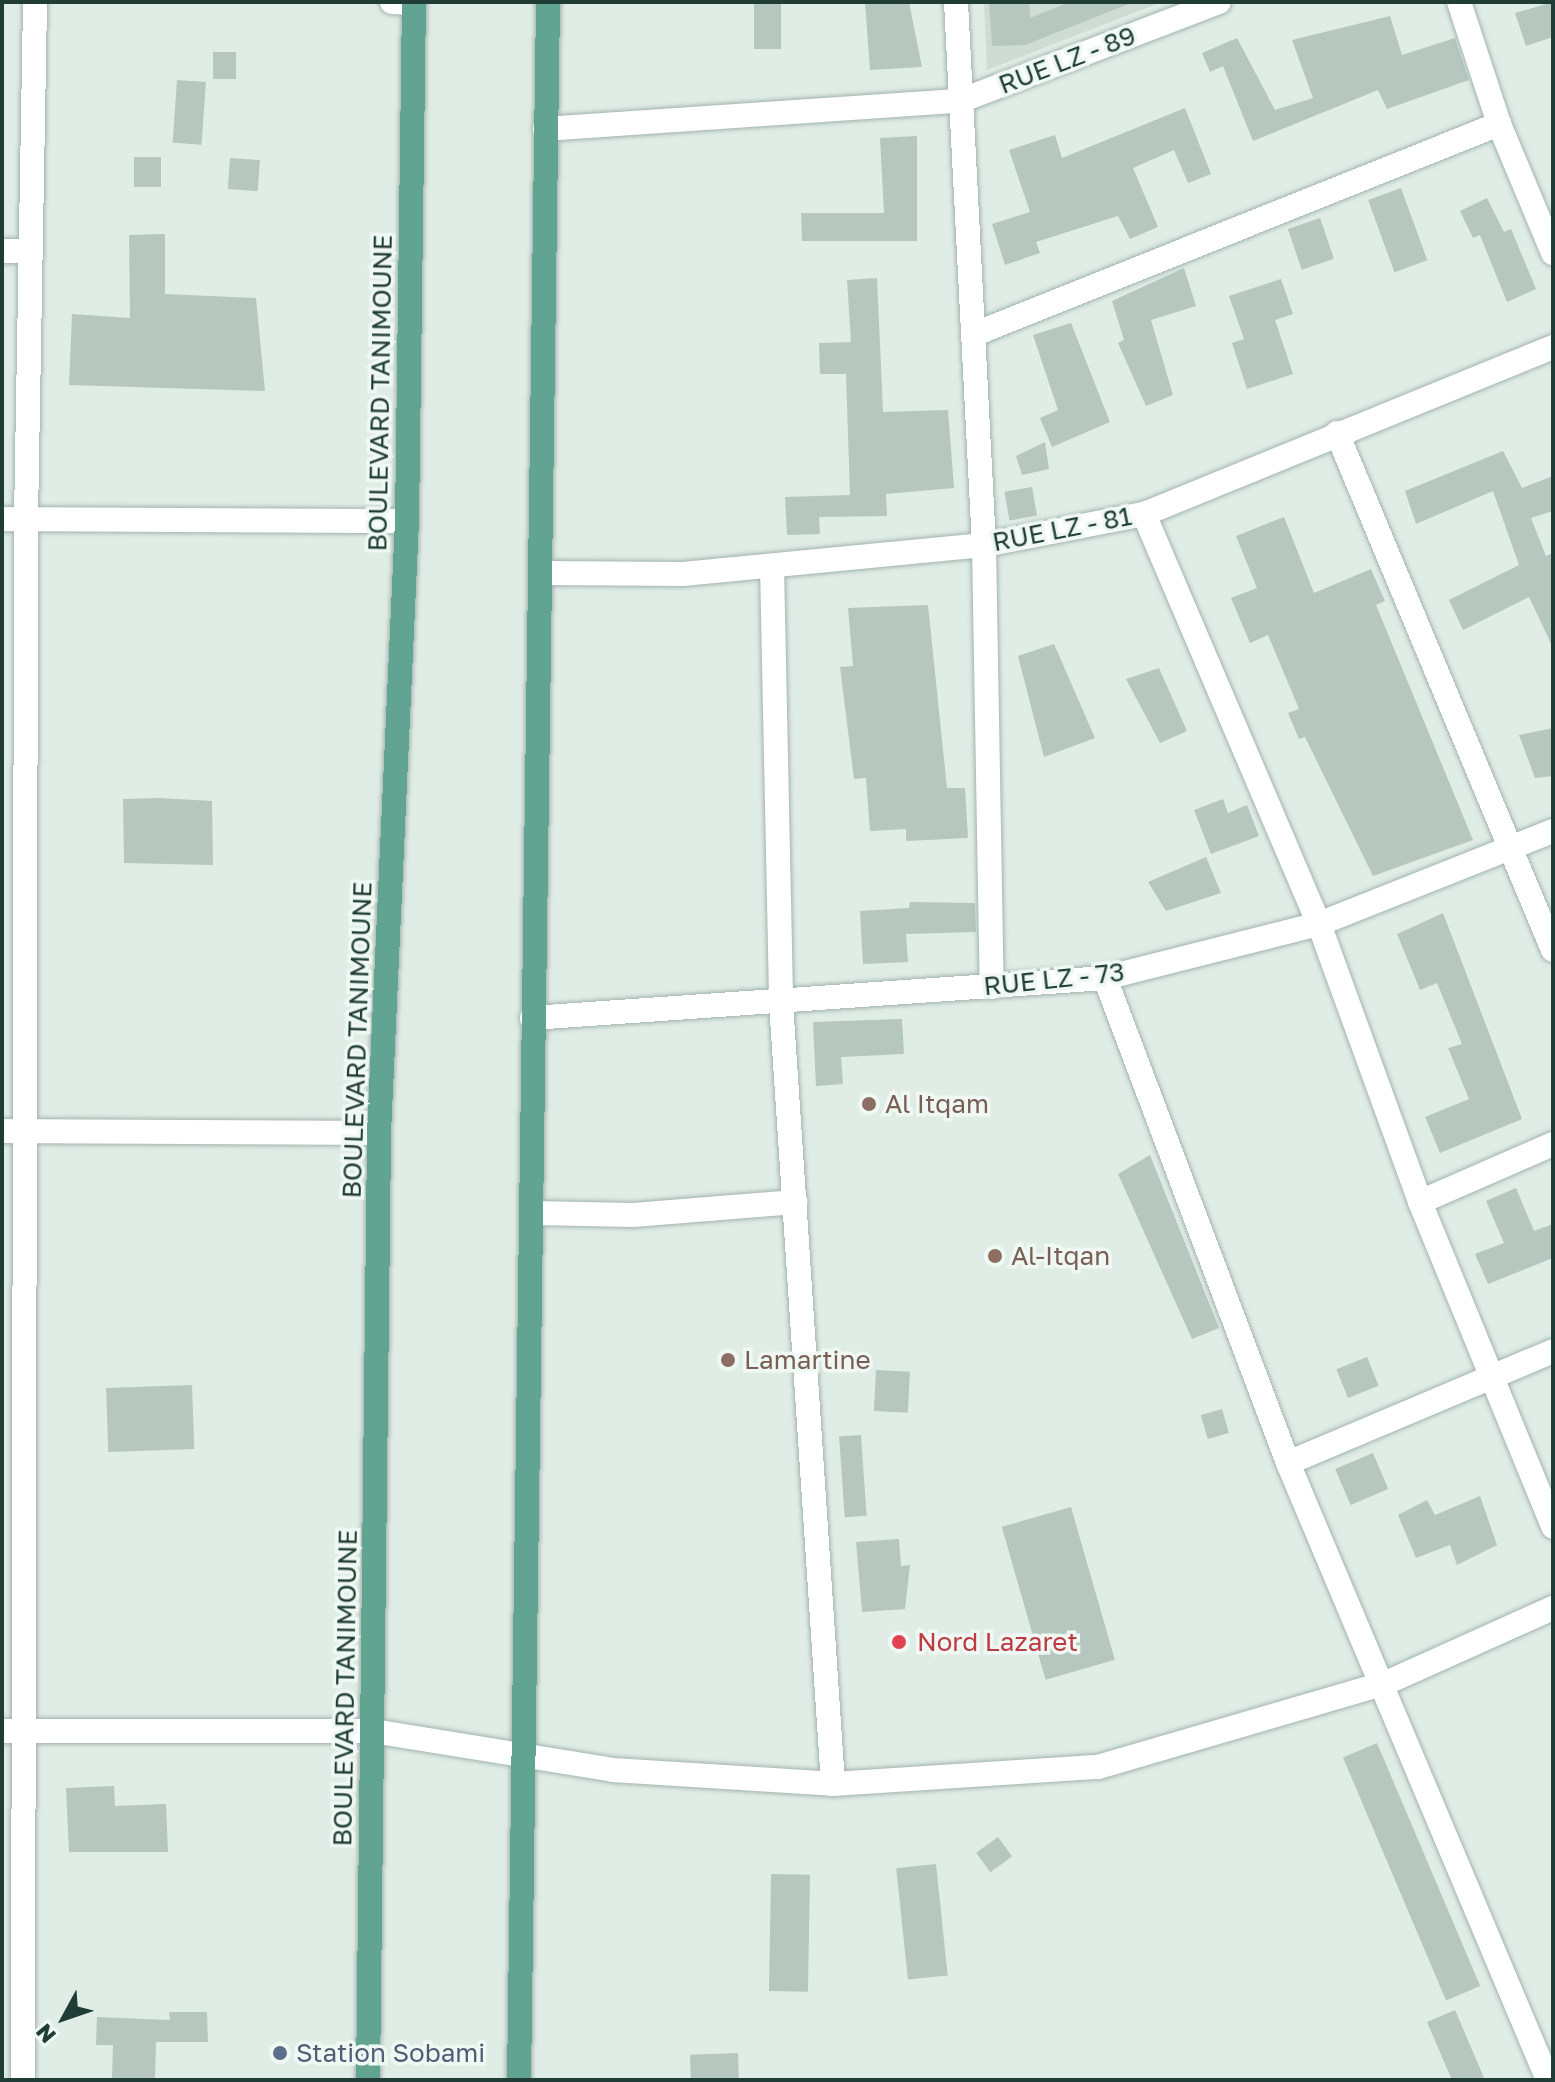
<!DOCTYPE html>
<style>
body{margin:0}
#map{position:relative;width:1555px;height:2082px;overflow:hidden;background:#e0ece6;font-family:"Golos Text",sans-serif}
div>[style]{position:absolute}
.built>*{inset:0;background:#cedcd5}
.building>*{inset:0;background:#b5c7bf;transform-origin:0 0}
.roads{filter:drop-shadow(0 0 2px #a2b4ad) drop-shadow(0 0 2px #a2b4ad)}
.street>*{height:24px;margin:-12px;padding:0 12px;transform-origin:12px;border-radius:12px;background:#fff}
.primary>*{height:24px;margin:-12px;padding:0 12px;transform-origin:12px;border-radius:12px;background:#61a491}
.dots>*{width:22px;height:22px;translate:-50% -50%;box-sizing:border-box;border:4px solid #f0f8f4;border-radius:50%}
span{translate:-50% -50%;white-space:nowrap;text-align:center;line-height:1.15;-webkit-text-stroke:7px #f0f8f4;paint-order:stroke}
.street-label{font-size:26px;color:#1f3d34}
.education-label{font-size:26px;color:#785e54}
.left{translate:0 -50%;text-align:left}
.health-label{font-size:26px;color:#be3a42}
.service-label{font-size:26px;color:#4e5e75}
.frame{position:absolute;inset:0;border:4px solid #1f3d34;pointer-events:none}
.north{position:absolute;left:24px;top:1978px;width:80px;height:80px;-webkit-text-stroke:6px #f0f8f4;paint-order:stroke;rotate:230deg;font-size:22px;font-weight:700;line-height:32px;text-align:center;color:#1f3d34}
.north::after{content:'';display:block;margin:auto;width:28px;height:36px;background:#1f3d34;clip-path:polygon(50% 0,100% 100%,50% 72%,0 100%)}
</style>
<div id="map">
<div class="built">
<i style="clip-path:polygon(984px 2px,1162px 2px,987px 70px)"></i>
</div>
<div class="building">
<i style="left:754px;top:2px;width:27px;height:47px"></i>
<i style="clip-path:polygon(865px 2px,909px 2px,922px 67px,870px 70px)"></i>
<i style="clip-path:polygon(989px 2px,1029px 2px,1030px 18px,1070px 2px,1131px 3px,1025px 45px,992px 46px)"></i>
<i style="clip-path:polygon(1553px 2px,1553px 37px,1526px 46px,1515px 13px)"></i>
<i style="clip-path:polygon(1390px 16px,1402px 55px,1455px 38px,1469px 80px,1387px 109px,1378px 90px,1253px 141px,1223px 66px,1210px 72px,1202px 53px,1237px 38px,1275px 110px,1313px 98px,1292px 40px)"></i>
<i style="left:213px;top:52px;width:23px;height:27px"></i>
<i style="left:177px;top:80px;width:29px;height:63px;rotate:4deg"></i>
<i style="clip-path:polygon(1185px 108px,1211px 174px,1188px 183px,1174px 150px,1133px 168px,1158px 227px,1130px 239px,1118px 216px,1036px 242px,1040px 253px,1005px 265px,992px 224px,1030px 212px,1009px 150px,1055px 135px,1062px 158px)"></i>
<i style="clip-path:polygon(917px 136px,917px 241px,802px 241px,801px 213px,884px 213px,880px 138px)"></i>
<i style="left:134px;top:157px;width:27px;height:30px"></i>
<i style="left:230px;top:158px;width:30px;height:31px;rotate:4deg"></i>
<i style="left:1401px;top:188px;width:77px;height:35px;rotate:70deg"></i>
<i style="clip-path:polygon(1487px 198px,1504px 232px,1511px 229px,1536px 289px,1507px 302px,1480px 235px,1473px 238px,1460px 211px)"></i>
<i style="left:1320px;top:218px;width:43px;height:34px;rotate:71deg"></i>
<i style="clip-path:polygon(165px 234px,165px 294px,256px 298px,265px 391px,69px 385px,72px 314px,130px 318px,129px 235px)"></i>
<i style="clip-path:polygon(1184px 268px,1196px 306px,1151px 320px,1173px 395px,1146px 406px,1118px 343px,1124px 340px,1112px 301px)"></i>
<i style="clip-path:polygon(877px 278px,883px 412px,948px 410px,954px 488px,886px 494px,887px 516px,819px 517px,820px 534px,787px 535px,785px 497px,850px 495px,846px 374px,820px 374px,819px 343px,851px 342px,847px 280px)"></i>
<i style="clip-path:polygon(1281px 279px,1293px 314px,1275px 320px,1293px 374px,1247px 389px,1232px 343px,1244px 339px,1229px 296px)"></i>
<i style="clip-path:polygon(1071px 323px,1110px 422px,1052px 447px,1040px 418px,1058px 410px,1033px 335px)"></i>
<i style="clip-path:polygon(1045px 442px,1049px 469px,1022px 475px,1016px 456px)"></i>
<i style="clip-path:polygon(1503px 451px,1522px 488px,1553px 476px,1553px 511px,1531px 518px,1546px 556px,1553px 553px,1553px 648px,1529px 597px,1463px 630px,1449px 600px,1519px 565px,1493px 491px,1416px 524px,1405px 491px)"></i>
<i style="left:1032px;top:487px;width:29px;height:28px;rotate:80deg"></i>
<i style="clip-path:polygon(1284px 517px,1314px 593px,1371px 569px,1385px 601px,1376px 605px,1473px 840px,1373px 876px,1305px 737px,1299px 739px,1288px 713px,1299px 709px,1268px 635px,1250px 643px,1231px 598px,1257px 588px,1236px 536px)"></i>
<i style="clip-path:polygon(928px 605px,947px 788px,965px 788px,968px 838px,906px 841px,906px 829px,870px 831px,866px 778px,854px 779px,840px 667px,853px 666px,848px 608px)"></i>
<i style="clip-path:polygon(1054px 644px,1095px 738px,1044px 757px,1018px 656px)"></i>
<i style="clip-path:polygon(1159px 668px,1187px 731px,1160px 743px,1126px 679px)"></i>
<i style="clip-path:polygon(1553px 728px,1553px 776px,1535px 778px,1519px 735px)"></i>
<i style="clip-path:polygon(160px 798px,212px 801px,213px 865px,124px 863px,123px 799px)"></i>
<i style="clip-path:polygon(1223px 799px,1228px 813px,1247px 805px,1259px 836px,1211px 854px,1194px 810px)"></i>
<i style="clip-path:polygon(1206px 857px,1221px 893px,1166px 911px,1148px 882px)"></i>
<i style="clip-path:polygon(910px 902px,975px 903px,976px 932px,906px 934px,908px 962px,863px 964px,860px 911px,909px 908px)"></i>
<i style="clip-path:polygon(1443px 913px,1522px 1119px,1440px 1153px,1425px 1117px,1469px 1099px,1448px 1048px,1462px 1044px,1437px 983px,1420px 990px,1397px 934px)"></i>
<i style="clip-path:polygon(902px 1019px,904px 1054px,841px 1057px,843px 1084px,816px 1086px,813px 1022px)"></i>
<i style="clip-path:polygon(1150px 1155px,1219px 1328px,1192px 1339px,1118px 1174px)"></i>
<i style="clip-path:polygon(1516px 1188px,1534px 1231px,1553px 1224px,1553px 1258px,1488px 1284px,1475px 1254px,1504px 1243px,1486px 1201px)"></i>
<i style="left:1367px;top:1357px;width:31px;height:33px;rotate:68deg"></i>
<i style="left:876px;top:1370px;width:34px;height:41px;rotate:3deg"></i>
<i style="left:192px;top:1385px;width:64px;height:86px;rotate:88deg"></i>
<i style="left:1222px;top:1409px;width:25px;height:22px;rotate:74deg"></i>
<i style="left:861px;top:1435px;width:81px;height:22px;rotate:86deg"></i>
<i style="left:1373px;top:1453px;width:39px;height:41px;rotate:67deg"></i>
<i style="clip-path:polygon(1480px 1496px,1497px 1545px,1457px 1565px,1450px 1545px,1416px 1558px,1398px 1515px,1427px 1500px,1435px 1515px)"></i>
<i style="left:1071px;top:1507px;width:159px;height:72px;rotate:74deg"></i>
<i style="clip-path:polygon(899px 1539px,901px 1566px,910px 1565px,905px 1609px,862px 1612px,856px 1542px)"></i>
<i style="left:1377px;top:1743px;width:264px;height:37px;rotate:67deg"></i>
<i style="clip-path:polygon(114px 1786px,115px 1806px,166px 1804px,168px 1852px,69px 1852px,66px 1788px)"></i>
<i style="left:998px;top:1837px;width:24px;height:27px;rotate:54deg"></i>
<i style="left:936px;top:1864px;width:112px;height:40px;rotate:84deg"></i>
<i style="left:771px;top:1874px;width:39px;height:117px;rotate:1deg"></i>
<i style="clip-path:polygon(1455px 2010px,1485px 2080px,1452px 2080px,1427px 2022px)"></i>
<i style="clip-path:polygon(169px 2012px,207px 2012px,208px 2042px,156px 2042px,155px 2080px,112px 2078px,113px 2045px,96px 2045px,97px 2017px,170px 2020px)"></i>
<i style="left:738px;top:2053px;width:27px;height:48px;rotate:88deg"></i>
</div>
<div class="roads">
<div class="street">
<i style="left:392px;top:2px;width:22px;rotate:3deg"></i>
<i style="left:956px;top:2px;width:544px;rotate:87.05deg"></i>
<i style="left:984px;top:545px;width:442px;rotate:89deg"></i>
<i style="left:1459px;top:2px;width:128px;rotate:71.8deg"></i>
<i style="left:1499px;top:124px;width:140px;rotate:67.3deg"></i>
<i style="left:545px;top:129px;width:416px;rotate:-3.9deg"></i>
<i style="left:960px;top:101px;width:277px;rotate:-20.9deg"></i>
<i style="left:2px;top:251px;width:27px"></i>
<i style="left:975px;top:334px;width:565px;rotate:-21.84deg"></i>
<i style="left:1337px;top:433px;width:560px;rotate:67.33deg"></i>
<i style="left:1144px;top:514px;width:446px;rotate:66.9deg"></i>
<i style="left:1319px;top:924px;width:296px;rotate:70deg"></i>
<i style="left:1420px;top:1202px;width:351px;rotate:67.7deg"></i>
<i style="left:2px;top:519px;width:405px;rotate:0.3deg"></i>
<i style="left:772px;top:566px;width:437px;rotate:88.8deg"></i>
<i style="left:781px;top:1003px;width:783px;rotate:86.19deg"></i>
<i style="left:541px;top:573px;width:142px;rotate:0.4deg"></i>
<i style="left:683px;top:574px;width:302px;rotate:-5.5deg"></i>
<i style="left:984px;top:545px;width:163px;rotate:-11deg"></i>
<i style="left:1144px;top:514px;width:442px;rotate:-22.2deg"></i>
<i style="left:1105px;top:978px;width:518px;rotate:69.33deg"></i>
<i style="left:1288px;top:1463px;width:670px;rotate:67.15deg"></i>
<i style="left:532px;top:1018px;width:574px;rotate:-3.99deg"></i>
<i style="left:1105px;top:978px;width:221px;rotate:-14.2deg"></i>
<i style="left:1319px;top:924px;width:252px;rotate:-21.7deg"></i>
<i style="left:2px;top:1131px;width:377px;rotate:0.3deg"></i>
<i style="left:1420px;top:1202px;width:145px;rotate:-23.6deg"></i>
<i style="left:533px;top:1213px;width:100px;rotate:1.1deg"></i>
<i style="left:633px;top:1215px;width:163px;rotate:-4.6deg"></i>
<i style="left:1288px;top:1463px;width:288px;rotate:-22.9deg"></i>
<i style="left:2px;top:1731px;width:371px"></i>
<i style="left:373px;top:1731px;width:243px;rotate:9.2deg"></i>
<i style="left:613px;top:1770px;width:220px;rotate:3.6deg"></i>
<i style="left:833px;top:1784px;width:266px;rotate:-3.7deg"></i>
<i style="left:1098px;top:1767px;width:300px;rotate:-16.3deg"></i>
<i style="left:1386px;top:1683px;width:183px;rotate:-24.2deg"></i>
<i style="left:23px;top:2080px;width:1561px;rotate:-89.89deg"></i>
<i style="left:26px;top:519px;width:517px;rotate:-89deg"></i>
</div>
<div class="primary">
<i style="left:368px;top:2080px;width:947px;rotate:-89.33deg"></i>
<i style="left:379px;top:1133px;width:613px;rotate:-87.38deg"></i>
<i style="left:407px;top:521px;width:519px;rotate:-89.23deg"></i>
<i style="left:519px;top:2080px;width:2078px;rotate:-89.2deg"></i>
</div>
</div>
<div class="dots">
<i style="left:869px;top:1104px;background:#8d6e63"></i>
<i style="left:995px;top:1256px;background:#8d6e63"></i>
<i style="left:728px;top:1360px;background:#8d6e63"></i>
<i style="left:899px;top:1642px;background:#e0444e"></i>
<i style="left:280px;top:2053px;background:#5c6f8a"></i>
</div>
<div class="street-label">
<span style="left:1067px;top:60px;rotate:-21deg">RUE LZ - 89</span>
<span style="left:380px;top:393px;rotate:-89deg">BOULEVARD TANIMOUNE</span>
<span style="left:1062px;top:529px;rotate:-11deg">RUE LZ - 81</span>
<span style="left:1054px;top:979px;rotate:-6deg">RUE LZ - 73</span>
<span style="left:357px;top:1040px;rotate:-88deg">BOULEVARD TANIMOUNE</span>
<span style="left:345px;top:1688px;rotate:-89deg">BOULEVARD TANIMOUNE</span>
</div>
<div class="education-label">
<span class="left" style="left:885px;top:1104px">Al Itqam</span>
<span class="left" style="left:1011px;top:1256px">Al-Itqan</span>
<span class="left" style="left:744px;top:1360px">Lamartine</span>
</div>
<div class="health-label">
<span class="left" style="left:917px;top:1642px">Nord Lazaret</span>
</div>
<div class="service-label">
<span class="left" style="left:296px;top:2053px">Station Sobami</span>
</div>
<div class="frame"></div>
<div class="north">N</div>
</div>
